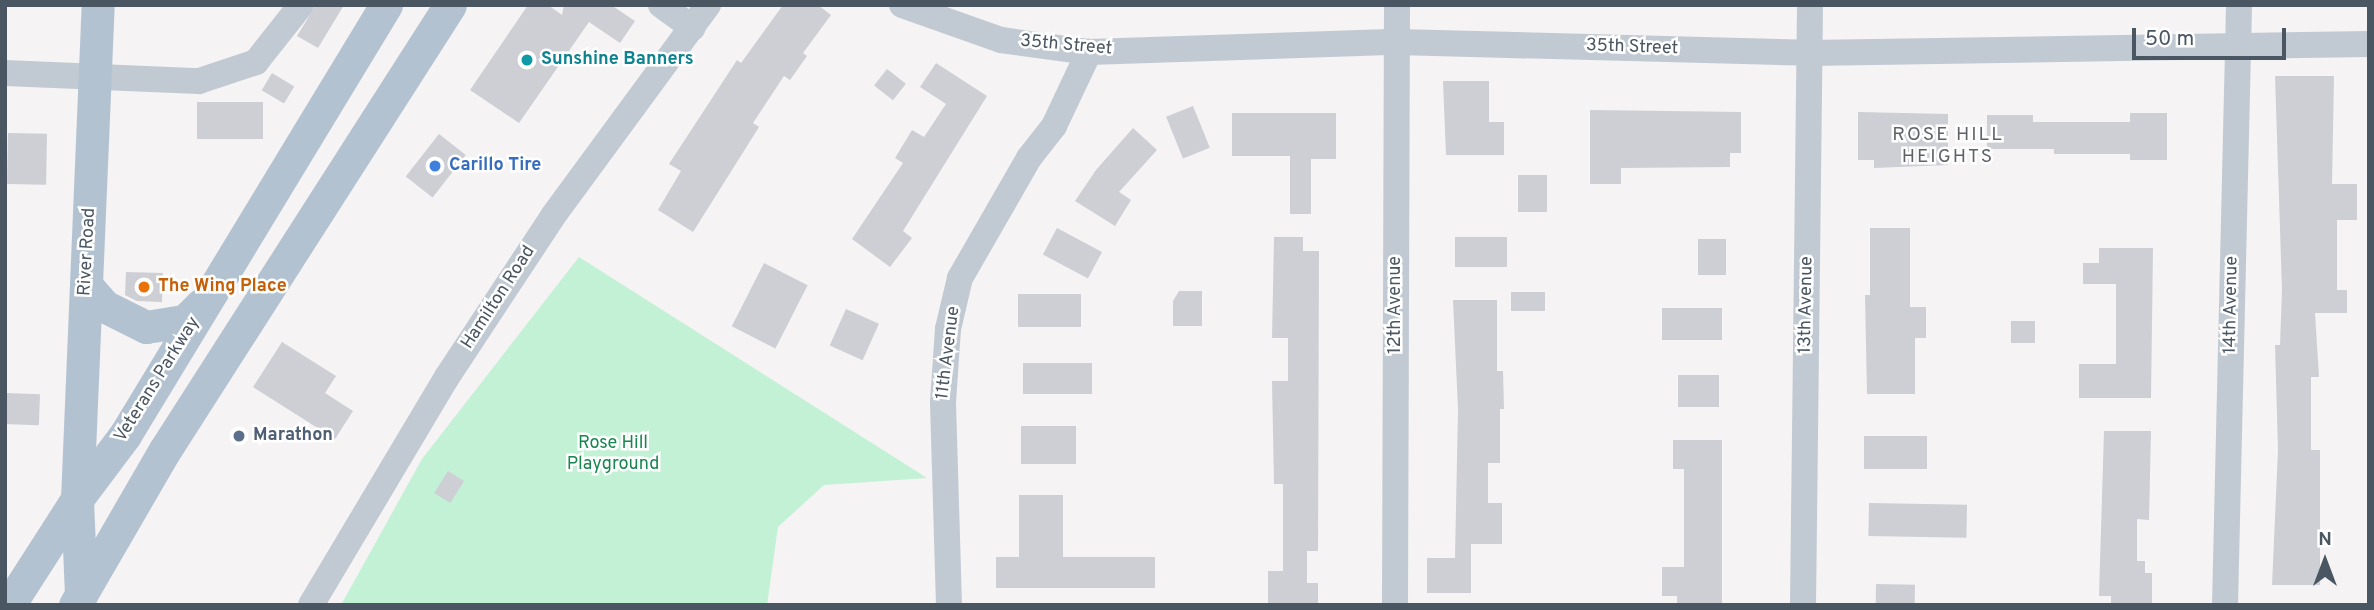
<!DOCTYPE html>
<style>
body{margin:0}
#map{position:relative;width:2374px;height:610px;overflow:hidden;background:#f5f3f3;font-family:Overpass,sans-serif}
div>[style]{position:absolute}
.green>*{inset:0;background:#c3f1d5}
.building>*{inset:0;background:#cdcfd5;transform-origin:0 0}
.minor>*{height:26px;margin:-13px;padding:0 13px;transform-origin:13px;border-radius:13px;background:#c1cad2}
.major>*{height:33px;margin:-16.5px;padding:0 16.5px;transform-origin:16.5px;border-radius:16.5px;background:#b3c2d1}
.dots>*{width:19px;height:19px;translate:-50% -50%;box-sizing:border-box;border:4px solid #fff;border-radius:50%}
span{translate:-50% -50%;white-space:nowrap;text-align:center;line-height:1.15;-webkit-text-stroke:5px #fff;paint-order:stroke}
.street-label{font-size:18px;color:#4a5661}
.culture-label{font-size:18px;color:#0d838f;font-weight:700}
.left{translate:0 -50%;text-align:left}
.shop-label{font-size:18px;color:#366cbe;font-weight:700}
.food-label{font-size:18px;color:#c56008;font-weight:700}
.service-label{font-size:18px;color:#4e5e75;font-weight:700}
.park-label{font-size:18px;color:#17864f}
.neighbourhood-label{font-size:19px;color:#5f6368;letter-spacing:2px}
.frame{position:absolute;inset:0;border:7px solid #4a5661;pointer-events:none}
.north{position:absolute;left:2290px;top:526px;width:70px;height:70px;-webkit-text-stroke:5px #fff;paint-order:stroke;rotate:0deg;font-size:19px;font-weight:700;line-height:28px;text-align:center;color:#4a5661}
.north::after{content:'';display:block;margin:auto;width:24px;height:32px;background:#4a5661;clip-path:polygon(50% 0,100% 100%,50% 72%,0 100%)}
.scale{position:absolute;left:2132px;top:28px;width:154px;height:32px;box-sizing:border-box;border:4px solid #4a5661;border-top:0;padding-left:9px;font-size:21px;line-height:24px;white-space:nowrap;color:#4a5661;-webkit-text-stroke:5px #fff;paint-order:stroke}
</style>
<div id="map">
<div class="green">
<i style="clip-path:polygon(579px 257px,927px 478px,824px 485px,778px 527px,767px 605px,341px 605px,422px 459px)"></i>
</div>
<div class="building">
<i style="clip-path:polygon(316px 5px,344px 5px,318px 48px,297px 36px)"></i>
<i style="clip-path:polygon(528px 5px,548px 5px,562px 15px,564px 5px,611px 5px,635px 21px,620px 43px,589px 22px,519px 123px,470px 90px)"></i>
<i style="clip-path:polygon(783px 5px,818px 5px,831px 15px,803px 53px,807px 56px,790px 80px,784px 76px,753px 123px,759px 127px,693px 232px,658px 210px,681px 171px,669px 164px,737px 60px,741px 63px)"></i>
<i style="clip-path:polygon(936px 63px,987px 96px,903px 231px,912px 238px,890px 267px,852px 239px,903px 163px,895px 158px,912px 130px,924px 137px,946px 104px,920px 87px)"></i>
<i style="left:887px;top:69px;width:24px;height:21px;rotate:38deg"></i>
<i style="left:272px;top:73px;width:26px;height:20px;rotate:31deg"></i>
<i style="clip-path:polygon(2275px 76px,2334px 76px,2332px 184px,2357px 184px,2357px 220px,2337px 220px,2337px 290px,2347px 290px,2347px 313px,2315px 313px,2319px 377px,2311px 377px,2311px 450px,2320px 450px,2320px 585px,2272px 585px,2278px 450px,2275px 345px,2280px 345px,2282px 290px)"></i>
<i style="clip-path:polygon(1443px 81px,1489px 81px,1489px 122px,1504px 122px,1504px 155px,1446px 155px)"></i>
<i style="left:197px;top:102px;width:66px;height:37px"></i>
<i style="left:1193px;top:106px;width:45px;height:29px;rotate:68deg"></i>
<i style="clip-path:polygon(1590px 110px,1741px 112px,1741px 153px,1730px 153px,1730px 167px,1621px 168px,1621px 184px,1590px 184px)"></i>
<i style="clip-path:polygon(1858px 112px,1948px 114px,1948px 165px,1874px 168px,1874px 160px,1858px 160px)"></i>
<i style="clip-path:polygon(1232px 113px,1336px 113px,1336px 159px,1311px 159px,1311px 214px,1290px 214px,1290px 156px,1232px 156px)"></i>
<i style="clip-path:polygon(2130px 113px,2167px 113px,2167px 160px,2130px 160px,2130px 154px,2054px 154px,2054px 149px,1987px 149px,1987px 115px,2033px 115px,2033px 122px,2130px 122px)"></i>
<i style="clip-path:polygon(1133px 128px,1157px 150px,1119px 192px,1131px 200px,1115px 226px,1075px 201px,1096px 170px)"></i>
<i style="left:8px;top:133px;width:39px;height:51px;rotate:1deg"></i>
<i style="left:439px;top:134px;width:34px;height:54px;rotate:38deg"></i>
<i style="left:1518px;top:175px;width:29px;height:37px"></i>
<i style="left:1057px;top:228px;width:51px;height:30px;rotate:28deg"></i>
<i style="clip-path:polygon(1870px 228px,1910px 228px,1910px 307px,1926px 307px,1926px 338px,1915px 338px,1915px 394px,1867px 394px,1865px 295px,1870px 295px)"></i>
<i style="clip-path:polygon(1274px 237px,1303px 237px,1303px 251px,1319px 251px,1318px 551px,1307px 551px,1307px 583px,1318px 583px,1318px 605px,1268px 605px,1268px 571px,1283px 571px,1283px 484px,1274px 484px,1272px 381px,1288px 381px,1288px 338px,1272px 338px)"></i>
<i style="left:1455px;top:237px;width:52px;height:30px"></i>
<i style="left:1698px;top:239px;width:28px;height:36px"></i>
<i style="clip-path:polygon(2099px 248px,2153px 248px,2151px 398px,2079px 398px,2079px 364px,2116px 364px,2116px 284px,2083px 284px,2083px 263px,2099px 263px)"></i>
<i style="left:764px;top:263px;width:49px;height:71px;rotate:27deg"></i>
<i style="clip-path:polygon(126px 272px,163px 273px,162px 302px,137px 301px,125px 295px)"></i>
<i style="clip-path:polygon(1179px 291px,1202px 291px,1202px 326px,1173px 326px,1173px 301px)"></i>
<i style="left:1511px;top:292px;width:34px;height:19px"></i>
<i style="left:1018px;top:294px;width:63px;height:33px"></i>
<i style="clip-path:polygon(1453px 300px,1497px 300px,1497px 371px,1503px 371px,1504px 409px,1500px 409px,1500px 463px,1488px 463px,1488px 503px,1502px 503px,1502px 544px,1471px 544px,1471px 593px,1427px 593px,1427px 558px,1455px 558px,1458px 409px)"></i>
<i style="left:1662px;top:308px;width:60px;height:32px"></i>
<i style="left:846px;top:309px;width:36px;height:40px;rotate:24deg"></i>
<i style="left:2011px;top:321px;width:24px;height:22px"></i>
<i style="clip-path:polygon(282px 342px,336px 376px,325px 393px,353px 411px,335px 439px,253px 387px)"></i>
<i style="left:1023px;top:363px;width:69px;height:31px"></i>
<i style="left:1678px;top:375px;width:41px;height:32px"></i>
<i style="left:5px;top:393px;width:35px;height:31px;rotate:2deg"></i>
<i style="left:1021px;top:426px;width:55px;height:38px"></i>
<i style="clip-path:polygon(2104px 431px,2151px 431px,2149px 520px,2137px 519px,2137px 561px,2145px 561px,2145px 573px,2152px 573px,2152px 605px,2111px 605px,2111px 596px,2099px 596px)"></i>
<i style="left:1864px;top:436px;width:63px;height:33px"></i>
<i style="clip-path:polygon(1673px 440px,1722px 440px,1722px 605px,1677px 605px,1677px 596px,1662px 596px,1662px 567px,1684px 567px,1684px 469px,1673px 469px)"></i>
<i style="left:448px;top:471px;width:19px;height:26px;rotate:32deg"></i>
<i style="clip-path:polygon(1019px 495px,1063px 495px,1063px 557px,1155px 557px,1155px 588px,996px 588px,996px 557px,1019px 557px)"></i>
<i style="left:1869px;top:503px;width:98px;height:33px;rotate:1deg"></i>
<i style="left:1876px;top:584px;width:39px;height:21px;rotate:1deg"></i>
</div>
<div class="minor">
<i style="left:661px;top:5px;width:39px;rotate:36deg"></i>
<i style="left:902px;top:5px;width:105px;rotate:19.5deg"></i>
<i style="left:1001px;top:40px;width:89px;rotate:7.8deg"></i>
<i style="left:1089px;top:52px;width:308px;rotate:-1.9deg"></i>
<i style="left:1397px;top:42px;width:412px;rotate:1.5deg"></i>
<i style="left:1809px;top:53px;width:560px;rotate:-0.92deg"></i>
<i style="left:5px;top:73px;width:194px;rotate:2.4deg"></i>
<i style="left:199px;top:81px;width:60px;rotate:-18.4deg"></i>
<i style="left:256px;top:62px;width:73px;rotate:-51.7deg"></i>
<i style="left:311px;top:605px;width:265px;rotate:-59.2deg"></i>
<i style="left:447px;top:377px;width:193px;rotate:-56.6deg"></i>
<i style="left:553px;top:216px;width:262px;rotate:-53.7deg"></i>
<i style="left:949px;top:605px;width:203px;rotate:-91.7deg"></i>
<i style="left:943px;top:402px;width:73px;rotate:-86.1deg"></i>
<i style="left:948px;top:329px;width:52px;rotate:-76.8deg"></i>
<i style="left:960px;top:278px;width:138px;rotate:-60.1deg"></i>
<i style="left:1029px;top:158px;width:41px;rotate:-52deg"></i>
<i style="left:1054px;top:126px;width:82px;rotate:-64.7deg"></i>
<i style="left:1395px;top:605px;width:600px;rotate:-89.81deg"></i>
<i style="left:1803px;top:605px;width:600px;rotate:-89.33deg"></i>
<i style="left:2225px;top:605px;width:600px;rotate:-88.66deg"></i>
</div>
<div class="major">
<i style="left:86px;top:285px;width:28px;rotate:49deg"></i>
<i style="left:104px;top:306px;width:47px;rotate:26.6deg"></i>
<i style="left:146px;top:327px;width:39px;rotate:-9deg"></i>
<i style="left:185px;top:321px;width:23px;rotate:-45deg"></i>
<i style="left:81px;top:595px;width:96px;rotate:-92.4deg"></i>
<i style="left:77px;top:499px;width:494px;rotate:-87.6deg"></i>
<i style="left:9px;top:605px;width:126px;rotate:-57.3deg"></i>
<i style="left:77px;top:499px;width:80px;rotate:-53.1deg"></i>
<i style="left:125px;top:435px;width:503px;rotate:-58.74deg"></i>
<i style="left:75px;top:605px;width:179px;rotate:-59.9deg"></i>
<i style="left:165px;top:450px;width:528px;rotate:-57.36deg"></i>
</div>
<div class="dots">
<i style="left:527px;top:60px;background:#0f9aa8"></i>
<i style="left:435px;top:166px;background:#3f7fe0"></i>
<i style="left:144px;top:287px;background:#e8710a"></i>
<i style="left:239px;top:436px;background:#5c6f8a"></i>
</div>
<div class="street-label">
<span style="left:1066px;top:46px;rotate:5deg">35th Street</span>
<span style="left:1632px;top:48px;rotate:2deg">35th Street</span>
<span style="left:88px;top:252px;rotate:-87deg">River Road</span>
<span style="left:499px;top:298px;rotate:-57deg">Hamilton Road</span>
<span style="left:1396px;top:305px;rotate:-90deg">12th Avenue</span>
<span style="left:1807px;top:305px;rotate:-89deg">13th Avenue</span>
<span style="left:2232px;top:305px;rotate:-89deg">14th Avenue</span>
<span style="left:949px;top:353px;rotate:-83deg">11th Avenue</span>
<span style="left:158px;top:380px;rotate:-58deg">Veterans Parkway</span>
</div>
<div class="culture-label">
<span class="left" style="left:541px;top:60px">Sunshine Banners</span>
</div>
<div class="shop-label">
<span class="left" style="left:449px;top:166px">Carillo Tire</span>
</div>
<div class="food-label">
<span class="left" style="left:158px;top:287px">The Wing Place</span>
</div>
<div class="service-label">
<span class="left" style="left:253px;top:436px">Marathon</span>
</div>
<div class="park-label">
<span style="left:613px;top:455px">Rose Hill<br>Playground</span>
</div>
<div class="neighbourhood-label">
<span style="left:1948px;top:147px">ROSE HILL<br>HEIGHTS</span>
</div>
<div class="frame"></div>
<div class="north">N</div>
<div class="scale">50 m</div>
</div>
